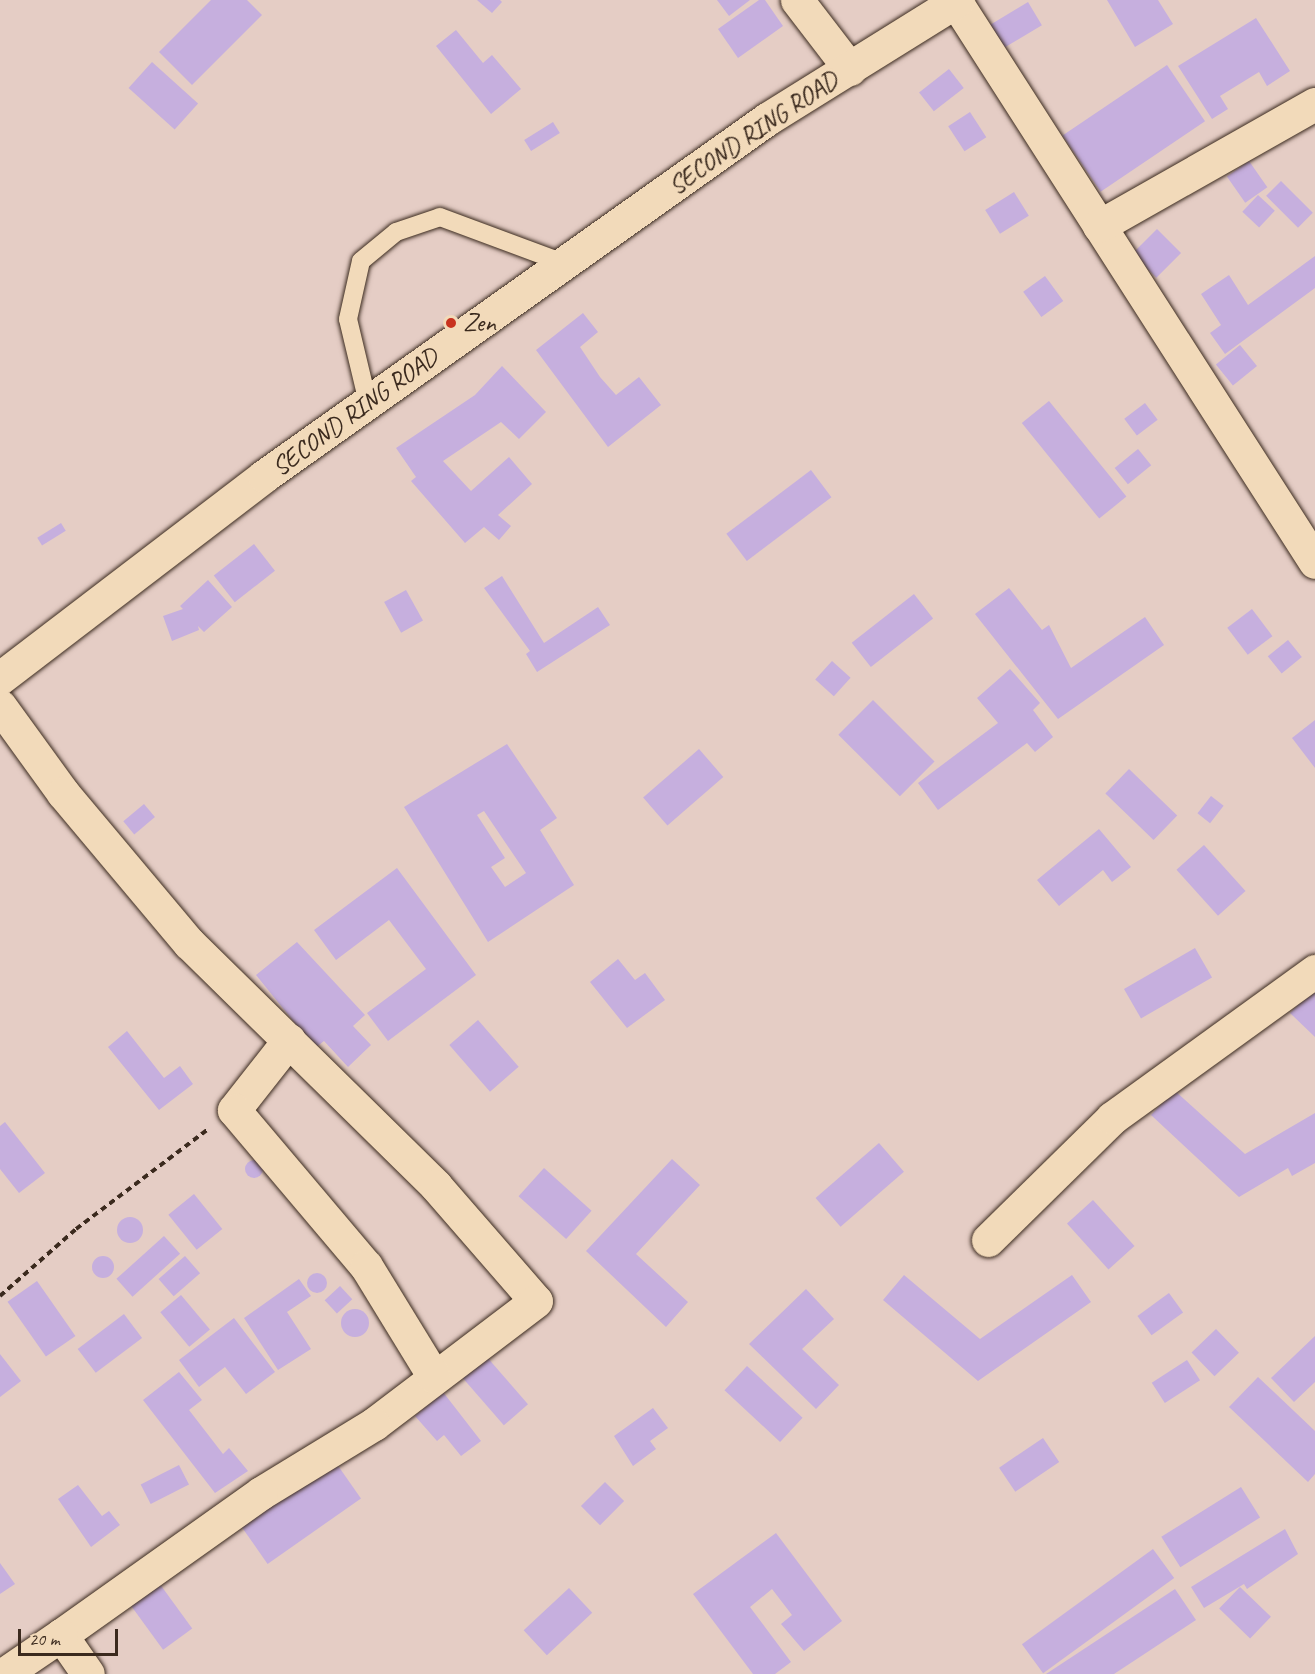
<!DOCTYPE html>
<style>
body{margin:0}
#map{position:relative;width:1315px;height:1674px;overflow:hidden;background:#e5cdc5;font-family:Caveat,sans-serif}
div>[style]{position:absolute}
.building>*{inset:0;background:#c6afde;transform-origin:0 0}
.round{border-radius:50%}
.path>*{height:4px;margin-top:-2px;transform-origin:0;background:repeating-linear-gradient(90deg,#3b2a1e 0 6px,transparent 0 10.5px)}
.roads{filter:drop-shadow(0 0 2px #3b2a1e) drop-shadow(0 0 2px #3b2a1e)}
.lane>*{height:18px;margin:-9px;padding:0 9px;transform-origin:9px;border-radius:9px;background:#f2daba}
.street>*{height:33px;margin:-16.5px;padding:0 16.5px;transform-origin:16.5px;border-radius:16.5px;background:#f2daba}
.secondary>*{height:33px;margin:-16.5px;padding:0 16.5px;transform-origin:16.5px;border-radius:16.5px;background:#f2daba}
.dots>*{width:16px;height:16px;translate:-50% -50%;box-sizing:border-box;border:3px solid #f2daba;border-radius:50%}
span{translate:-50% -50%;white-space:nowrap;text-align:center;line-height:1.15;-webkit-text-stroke:4.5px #f2daba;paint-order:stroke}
.street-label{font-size:26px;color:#3b2a1e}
.poi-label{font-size:26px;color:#3b2a1e}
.left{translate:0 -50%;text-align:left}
.scale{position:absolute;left:18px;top:1629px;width:100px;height:27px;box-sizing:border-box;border:3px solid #3b2a1e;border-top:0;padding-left:8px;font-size:18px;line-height:21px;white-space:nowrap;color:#3b2a1e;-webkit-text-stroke:4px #f2daba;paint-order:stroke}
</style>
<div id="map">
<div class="building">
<i style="clip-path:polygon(211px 0,247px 0,262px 15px,192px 85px,159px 52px)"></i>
<i style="clip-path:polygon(477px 0,500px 0,502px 2px,492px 13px)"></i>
<i style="clip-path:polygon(717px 0,750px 0,729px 16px)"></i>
<i style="clip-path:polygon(759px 0,765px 0,783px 26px,738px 58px,718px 29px)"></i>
<i style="clip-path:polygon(1107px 0,1158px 0,1173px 24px,1135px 47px)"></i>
<i style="left:1028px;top:2px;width:27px;height:44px;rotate:59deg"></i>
<i style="clip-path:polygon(1256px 18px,1290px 71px,1267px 86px,1259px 72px,1220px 96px,1228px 109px,1212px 119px,1178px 66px)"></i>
<i style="clip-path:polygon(456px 30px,483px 63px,492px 55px,521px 89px,491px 114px,436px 46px)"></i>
<i style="left:152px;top:62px;width:62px;height:35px;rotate:42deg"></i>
<i style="left:1167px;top:65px;width:68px;height:126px;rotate:56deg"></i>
<i style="left:949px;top:69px;width:24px;height:38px;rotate:52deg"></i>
<i style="left:970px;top:112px;width:30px;height:26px;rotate:57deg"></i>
<i style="left:553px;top:122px;width:13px;height:34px;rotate:58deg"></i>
<i style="left:1249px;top:161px;width:32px;height:27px;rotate:55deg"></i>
<i style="left:1281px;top:181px;width:45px;height:21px;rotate:45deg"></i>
<i style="left:1014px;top:192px;width:28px;height:34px;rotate:58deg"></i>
<i style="left:1258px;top:195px;width:23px;height:23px;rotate:43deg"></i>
<i style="left:1157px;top:229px;width:34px;height:35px;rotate:45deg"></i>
<i style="clip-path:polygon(1315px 256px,1315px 288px,1225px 354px,1210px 333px,1221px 325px,1201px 294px,1229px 275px,1248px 305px)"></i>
<i style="left:1045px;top:276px;width:31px;height:27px;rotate:54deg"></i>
<i style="clip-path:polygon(583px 313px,598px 332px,580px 347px,600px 377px,616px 395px,639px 377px,661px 405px,608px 447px,536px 350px)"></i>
<i style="left:1240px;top:345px;width:27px;height:31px;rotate:51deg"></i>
<i style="clip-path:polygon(502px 366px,546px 412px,519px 439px,501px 422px,443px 461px,471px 491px,509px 457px,532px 484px,498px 515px,511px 526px,499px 540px,484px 527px,465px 543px,411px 481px,416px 477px,396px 448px,475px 395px)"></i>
<i style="left:1049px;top:401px;width:123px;height:35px;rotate:51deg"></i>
<i style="left:1145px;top:403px;width:21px;height:26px;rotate:53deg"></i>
<i style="left:1138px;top:449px;width:21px;height:30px;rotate:51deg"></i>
<i style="left:811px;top:470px;width:34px;height:106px;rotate:53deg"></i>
<i style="left:61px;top:523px;width:9px;height:28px;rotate:58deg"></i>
<i style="left:254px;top:544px;width:34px;height:51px;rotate:52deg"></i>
<i style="clip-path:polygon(502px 576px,544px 643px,598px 607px,610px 625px,537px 672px,526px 654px,530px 651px,484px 588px)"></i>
<i style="clip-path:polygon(208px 580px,232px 607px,204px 632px,198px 626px,199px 630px,172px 641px,163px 616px,183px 609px,180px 606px)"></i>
<i style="clip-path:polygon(1009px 588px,1042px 630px,1049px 625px,1071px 668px,1145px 617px,1164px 645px,1058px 719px,975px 614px)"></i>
<i style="left:406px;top:590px;width:35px;height:25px;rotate:61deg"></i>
<i style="left:914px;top:594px;width:31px;height:79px;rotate:52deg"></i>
<i style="left:1252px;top:609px;width:34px;height:31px;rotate:53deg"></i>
<i style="left:1288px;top:640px;width:22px;height:26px;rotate:51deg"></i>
<i style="left:832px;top:661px;width:25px;height:25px;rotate:42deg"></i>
<i style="clip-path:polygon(1010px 669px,1040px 703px,1033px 710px,1053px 737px,1035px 752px,1027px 743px,938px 810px,918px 783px,998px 723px,977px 698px)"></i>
<i style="left:873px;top:700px;width:87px;height:49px;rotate:45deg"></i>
<i style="clip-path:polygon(1315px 720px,1315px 768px,1292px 738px)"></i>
<i style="clip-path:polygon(evenodd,507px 744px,557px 818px,540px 830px,574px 885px,488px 942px,404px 807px,507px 744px,484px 811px,526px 873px,505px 887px,491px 867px,505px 858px,477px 815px,484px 811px)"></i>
<i style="left:699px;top:749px;width:37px;height:74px;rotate:49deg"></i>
<i style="left:1129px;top:769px;width:67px;height:34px;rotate:44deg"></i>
<i style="left:1211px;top:796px;width:16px;height:22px;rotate:38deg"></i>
<i style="left:144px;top:804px;width:17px;height:27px;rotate:50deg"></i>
<i style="clip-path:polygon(1099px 829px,1131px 867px,1112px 882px,1103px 870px,1059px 906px,1037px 880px)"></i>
<i style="left:1204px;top:845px;width:62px;height:37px;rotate:48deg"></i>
<i style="clip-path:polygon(397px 868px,476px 975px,388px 1041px,367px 1013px,426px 969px,389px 920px,336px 960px,314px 930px)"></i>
<i style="clip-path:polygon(297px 942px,365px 1015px,353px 1026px,371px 1045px,348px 1067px,324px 1041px,315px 1048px,256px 975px)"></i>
<i style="left:1195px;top:948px;width:34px;height:82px;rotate:60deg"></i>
<i style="clip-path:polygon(618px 959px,635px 980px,645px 973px,665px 1000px,627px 1028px,590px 982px)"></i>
<i style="clip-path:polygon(1311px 992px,1315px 993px,1315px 1037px,1290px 1013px)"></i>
<i style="left:478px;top:1020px;width:62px;height:38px;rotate:49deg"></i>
<i style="clip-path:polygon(127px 1031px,164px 1078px,180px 1066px,193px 1084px,159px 1110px,108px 1047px)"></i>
<i style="clip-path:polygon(1174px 1090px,1245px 1154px,1315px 1113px,1315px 1163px,1292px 1176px,1288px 1168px,1239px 1197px,1151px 1115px)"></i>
<i style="clip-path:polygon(5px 1122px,45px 1173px,19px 1193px,0 1169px,0 1126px)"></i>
<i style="left:879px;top:1143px;width:38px;height:84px;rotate:49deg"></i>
<i style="clip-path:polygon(672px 1159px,700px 1185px,636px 1254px,688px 1302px,666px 1327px,586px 1251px)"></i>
<i class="round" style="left:245px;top:1160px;width:18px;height:18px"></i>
<i style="left:544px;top:1168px;width:64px;height:38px;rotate:42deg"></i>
<i style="left:194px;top:1194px;width:45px;height:33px;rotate:51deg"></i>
<i style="left:1093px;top:1200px;width:62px;height:35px;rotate:48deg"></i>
<i class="round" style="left:117px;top:1217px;width:26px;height:26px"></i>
<i style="left:164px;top:1236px;width:24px;height:64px;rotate:48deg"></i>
<i class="round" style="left:92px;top:1256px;width:22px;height:22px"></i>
<i style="left:185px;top:1256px;width:23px;height:35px;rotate:49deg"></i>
<i class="round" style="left:307px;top:1273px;width:20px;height:20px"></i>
<i style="clip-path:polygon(904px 1275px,980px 1339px,1072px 1275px,1091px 1302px,978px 1381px,883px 1300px)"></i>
<i style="clip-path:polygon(299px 1279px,311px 1296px,287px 1312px,311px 1349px,278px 1370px,244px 1318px)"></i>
<i style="left:37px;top:1281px;width:67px;height:36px;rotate:55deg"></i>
<i style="left:340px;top:1286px;width:18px;height:21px;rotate:47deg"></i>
<i style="clip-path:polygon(806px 1289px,834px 1319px,802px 1349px,839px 1385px,816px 1409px,749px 1344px)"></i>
<i style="left:1169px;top:1293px;width:24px;height:39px;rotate:54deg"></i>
<i style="left:181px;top:1295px;width:45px;height:27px;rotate:50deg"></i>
<i class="round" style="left:341px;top:1309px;width:28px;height:28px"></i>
<i style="left:124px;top:1314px;width:30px;height:58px;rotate:53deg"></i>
<i style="clip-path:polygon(234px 1318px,275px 1372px,246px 1394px,225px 1367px,199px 1387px,179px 1360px)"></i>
<i style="left:1216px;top:1329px;width:33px;height:34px;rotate:46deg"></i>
<i style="clip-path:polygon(1315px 1336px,1315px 1382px,1294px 1402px,1271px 1378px)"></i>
<i style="clip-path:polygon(0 1354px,21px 1381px,0 1397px)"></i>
<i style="left:486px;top:1356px;width:64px;height:32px;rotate:49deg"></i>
<i style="left:1187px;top:1360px;width:24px;height:42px;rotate:57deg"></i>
<i style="left:747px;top:1366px;width:76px;height:33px;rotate:43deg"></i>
<i style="clip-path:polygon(179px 1372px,202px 1400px,189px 1410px,223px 1454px,229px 1448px,248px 1471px,215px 1493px,143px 1400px)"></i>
<i style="clip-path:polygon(1258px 1377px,1315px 1431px,1315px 1474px,1308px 1482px,1229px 1407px)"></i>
<i style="clip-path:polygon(443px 1392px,481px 1441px,461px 1456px,444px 1435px,437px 1441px,415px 1416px)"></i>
<i style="clip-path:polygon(653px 1408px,668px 1428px,650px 1441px,656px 1449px,633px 1466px,614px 1436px)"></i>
<i style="left:1043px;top:1438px;width:29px;height:53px;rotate:56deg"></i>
<i style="left:334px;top:1460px;width:47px;height:114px;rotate:55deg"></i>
<i style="left:179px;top:1465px;width:22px;height:43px;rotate:63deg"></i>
<i style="left:605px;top:1482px;width:27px;height:34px;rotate:45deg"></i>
<i style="clip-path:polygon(78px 1485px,102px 1516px,109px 1511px,120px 1525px,91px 1547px,58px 1499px)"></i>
<i style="left:1241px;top:1487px;width:36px;height:94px;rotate:58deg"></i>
<i style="clip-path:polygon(1285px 1529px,1298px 1554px,1247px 1589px,1244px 1584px,1204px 1608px,1191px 1587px)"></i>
<i style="clip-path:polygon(776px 1533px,842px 1621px,804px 1651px,781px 1624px,792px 1615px,772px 1589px,750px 1607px,791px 1662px,775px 1674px,753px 1674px,693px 1594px)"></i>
<i style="left:1153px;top:1549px;width:36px;height:162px;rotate:54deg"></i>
<i style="clip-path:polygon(0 1563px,15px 1584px,0 1594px)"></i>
<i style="left:154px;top:1576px;width:65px;height:36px;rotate:54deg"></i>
<i style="left:1240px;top:1587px;width:43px;height:30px;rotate:44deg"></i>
<i style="left:569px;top:1588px;width:34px;height:62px;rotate:47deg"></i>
<i style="clip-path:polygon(1175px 1589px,1196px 1620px,1114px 1674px,1046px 1674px)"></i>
</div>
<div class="path">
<i style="left:0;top:1296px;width:101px;rotate:-41.4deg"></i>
<i style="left:76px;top:1229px;width:164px;rotate:-37.1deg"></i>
</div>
<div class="roads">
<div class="lane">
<i style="left:368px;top:403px;width:86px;rotate:-103.4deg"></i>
<i style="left:348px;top:319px;width:59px;rotate:-77.4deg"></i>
<i style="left:361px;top:261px;width:45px;rotate:-39.6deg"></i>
<i style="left:396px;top:232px;width:46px;rotate:-18.8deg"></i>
<i style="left:440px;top:217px;width:132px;rotate:20.4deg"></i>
</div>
<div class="street">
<i style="left:797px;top:0;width:87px;rotate:52.5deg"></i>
<i style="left:956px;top:2px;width:665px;rotate:57.34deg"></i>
<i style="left:1099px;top:226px;width:248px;rotate:-29.5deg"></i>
<i style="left:0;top:706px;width:107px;rotate:54.1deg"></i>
<i style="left:63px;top:793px;width:196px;rotate:50deg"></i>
<i style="left:189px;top:943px;width:346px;rotate:44.5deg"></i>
<i style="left:436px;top:1186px;width:152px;rotate:49deg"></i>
<i style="left:536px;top:1301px;width:203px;rotate:142.8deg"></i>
<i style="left:374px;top:1424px;width:132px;rotate:148.6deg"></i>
<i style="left:261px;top:1493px;width:245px;rotate:144.6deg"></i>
<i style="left:61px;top:1635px;width:47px;rotate:55.3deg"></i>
<i style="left:289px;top:1040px;width:89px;rotate:128.2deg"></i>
<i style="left:234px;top:1110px;width:204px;rotate:49.8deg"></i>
<i style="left:366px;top:1266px;width:130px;rotate:58.5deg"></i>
<i style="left:988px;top:1240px;width:174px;rotate:-44.5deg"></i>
<i style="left:1112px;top:1118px;width:251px;rotate:-35.9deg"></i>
<i style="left:4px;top:1674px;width:69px;rotate:-34.4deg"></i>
</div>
<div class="secondary">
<i style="left:0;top:678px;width:332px;rotate:-37.4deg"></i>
<i style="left:264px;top:476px;width:617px;rotate:-35.36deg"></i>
<i style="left:767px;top:119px;width:225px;rotate:-31.9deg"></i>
</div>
</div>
<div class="dots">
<i style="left:451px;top:323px;background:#c8321e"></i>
</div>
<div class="street-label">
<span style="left:753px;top:133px;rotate:-34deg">SECOND RING ROAD</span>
<span style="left:355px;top:412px;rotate:-36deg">SECOND RING ROAD</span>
</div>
<div class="poi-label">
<span class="left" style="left:463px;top:323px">Zen</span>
</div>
<div class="scale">20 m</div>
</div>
